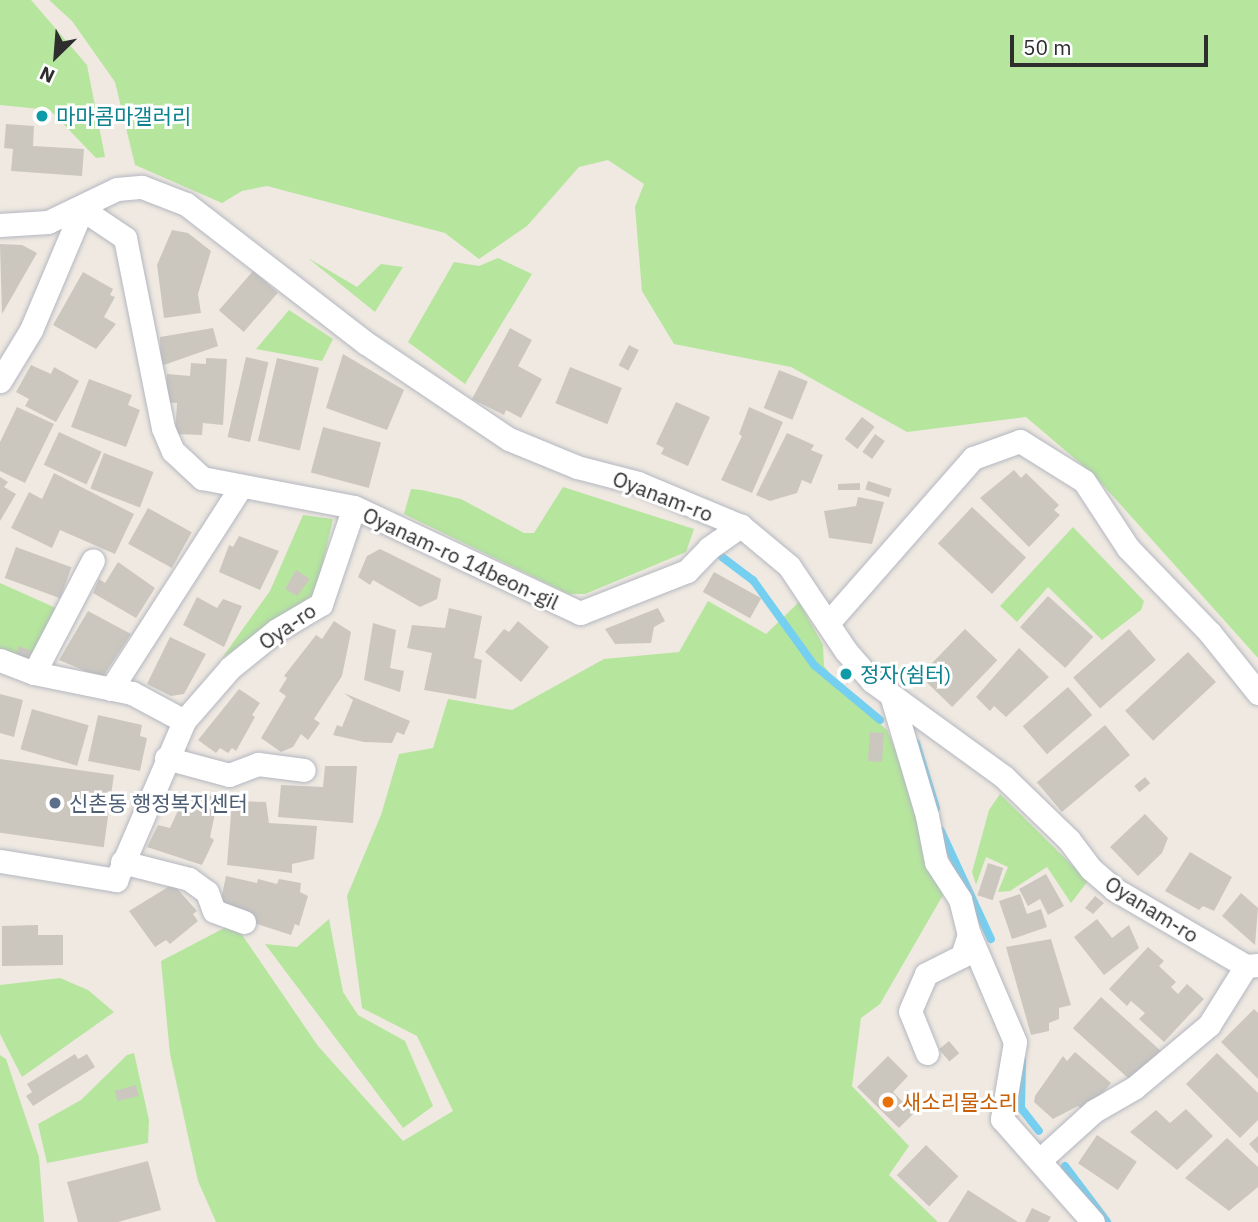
<!DOCTYPE html>
<meta charset="utf-8">
<style>
body{margin:0}
#map{position:relative;width:1258px;height:1222px;overflow:hidden;background:#efe9e1;font-family:"IBM Plex Sans","Noto Sans KR",sans-serif}
div>[style]{position:absolute}
.green>*{inset:0;background:#b6e59e}
.stream>*{height:8px;margin:-4px;padding:0 4px;transform-origin:4px;border-radius:4px;background:#75cff0}
.building>*{inset:0;background:#cbc7bf;transform-origin:0 0}
.roads{filter:drop-shadow(0 0 2px #b4b7c1) drop-shadow(0 0 2px #b4b7c1)}
.street>*{height:23px;margin:-11.5px;padding:0 11.5px;transform-origin:11.5px;border-radius:11.5px;background:#fff}
.dots>*{width:19px;height:19px;translate:-50% -50%;box-sizing:border-box;border:4px solid #fff;border-radius:50%}
span{translate:-50% -50%;white-space:nowrap;text-align:center;line-height:1.15;-webkit-text-stroke:6px #fff;paint-order:stroke}
.culture-label{font-size:21px;color:#0d838f}
.left{translate:0 -50%;text-align:left}
.street-label{font-size:21px;color:#2e2e2e}
.service-label{font-size:21px;color:#4e5e75}
.food-label{font-size:21px;color:#c56008}
.north{position:absolute;left:21px;top:21px;width:70px;height:70px;-webkit-text-stroke:5px #fff;paint-order:stroke;rotate:205deg;font-size:19px;font-weight:700;line-height:28px;text-align:center;color:#2e2e2e}
.north::after{content:'';display:block;margin:auto;width:24px;height:32px;background:#2e2e2e;clip-path:polygon(50% 0,100% 100%,50% 72%,0 100%)}
.scale{position:absolute;left:1010px;top:35px;width:198px;height:32px;box-sizing:border-box;border:4px solid #2e2e2e;border-top:0;padding-left:9px;font-size:21px;line-height:24px;white-space:nowrap;color:#2e2e2e;-webkit-text-stroke:5px #fff;paint-order:stroke}
</style>
<div id="map">
<div class="green">
<i style="clip-path:polygon(0 0,31px 0,87px 65px,105px 157px,96px 158px,50px 110px,0 105px)"></i>
<i style="clip-path:polygon(49px 0,1258px 0,1258px 658px,1094px 475px,1026px 417px,907px 432px,791px 367px,674px 344px,642px 291px,635px 207px,644px 184px,608px 160px,579px 167px,527px 226px,479px 259px,445px 233px,267px 186px,242px 191px,222px 203px,135px 165px,115px 82px,72px 21px)"></i>
<i style="clip-path:polygon(308px 258px,357px 287px,381px 264px,403px 267px,375px 312px)"></i>
<i style="clip-path:polygon(498px 258px,532px 274px,465px 384px,408px 342px,454px 262px,479px 266px)"></i>
<i style="clip-path:polygon(289px 310px,333px 339px,322px 361px,256px 349px)"></i>
<i style="clip-path:polygon(563px 487px,694px 529px,686px 552px,585px 594px,569px 594px,404px 514px,411px 489px,422px 490px,461px 499px,524px 533px,534px 533px)"></i>
<i style="clip-path:polygon(303px 515px,333px 519px,316px 593px,222px 658px,270px 591px)"></i>
<i style="clip-path:polygon(1073px 527px,1144px 601px,1141px 610px,1102px 640px,1048px 587px,1017px 622px,1000px 606px)"></i>
<i style="clip-path:polygon(0 583px,58px 609px,29px 664px,0 652px)"></i>
<i style="clip-path:polygon(708px 601px,766px 634px,799px 602px,823px 645px,824px 666px,846px 694px,887px 730px,910px 784px,943px 895px,880px 1004px,861px 1018px,852px 1086px,909px 1146px,889px 1175px,938px 1222px,216px 1222px,198px 1181px,170px 1054px,161px 961px,234px 923px,318px 1046px,403px 1141px,453px 1111px,417px 1036px,362px 1008px,347px 896px,381px 815px,399px 754px,433px 748px,448px 699px,512px 710px,604px 659px,679px 652px)"></i>
<i style="clip-path:polygon(1000px 794px,1088px 881px,1071px 903px,1047px 867px,1010px 891px,998px 892px,1008px 867px,986px 857px,976px 885px,972px 872px,989px 810px)"></i>
<i style="clip-path:polygon(329px 919px,343px 992px,358px 1015px,405px 1041px,433px 1106px,403px 1128px,265px 944px,297px 947px)"></i>
<i style="clip-path:polygon(60px 978px,88px 990px,114px 1012px,22px 1077px,0 1034px,0 985px)"></i>
<i style="clip-path:polygon(134px 1053px,149px 1120px,148px 1143px,47px 1163px,38px 1124px,81px 1100px,127px 1055px)"></i>
<i style="clip-path:polygon(0 1055px,6px 1059px,39px 1157px,44px 1222px,0 1222px)"></i>
</div>
<div class="stream">
<i style="left:722px;top:557px;width:39px;rotate:37deg"></i>
<i style="left:753px;top:580px;width:105px;rotate:54.3deg"></i>
<i style="left:814px;top:665px;width:86px;rotate:39.8deg"></i>
<i style="left:916px;top:743px;width:68px;rotate:72.9deg"></i>
<i style="left:941px;top:831px;width:119px;rotate:65.2deg"></i>
<i style="left:1022px;top:1060px;width:48px;rotate:91.2deg"></i>
<i style="left:1021px;top:1108px;width:29px;rotate:52deg"></i>
<i style="left:1065px;top:1166px;width:70px;rotate:53.1deg"></i>
</div>
<div class="building">
<i style="clip-path:polygon(6px 124px,34px 126px,33px 146px,84px 149px,82px 176px,11px 171px,13px 149px,4px 148px)"></i>
<i style="clip-path:polygon(172px 230px,188px 233px,211px 251px,198px 294px,201px 313px,164px 318px,157px 265px)"></i>
<i style="clip-path:polygon(0 244px,22px 245px,37px 253px,2px 314px)"></i>
<i style="left:253px;top:271px;width:33px;height:52px;rotate:41deg"></i>
<i style="clip-path:polygon(83px 272px,113px 289px,110px 295px,115px 297px,104px 317px,116px 324px,96px 349px,53px 325px)"></i>
<i style="clip-path:polygon(213px 328px,218px 346px,161px 366px,160px 337px)"></i>
<i style="clip-path:polygon(510px 328px,532px 340px,518px 366px,542px 379px,521px 418px,506px 410px,504px 415px,472px 399px)"></i>
<i style="left:629px;top:345px;width:11px;height:23px;rotate:27deg"></i>
<i style="clip-path:polygon(343px 354px,404px 390px,387px 430px,326px 408px)"></i>
<i style="left:246px;top:357px;width:23px;height:82px;rotate:13deg"></i>
<i style="clip-path:polygon(206px 358px,227px 359px,223px 425px,203px 423px,202px 435px,175px 434px,177px 403px,166px 402px,167px 374px,190px 376px,191px 363px,206px 364px)"></i>
<i style="left:277px;top:358px;width:43px;height:85px;rotate:13deg"></i>
<i style="clip-path:polygon(31px 365px,51px 374px,54px 367px,79px 381px,56px 422px,25px 406px,29px 399px,16px 392px)"></i>
<i style="left:570px;top:367px;width:56px;height:39px;rotate:22deg"></i>
<i style="left:779px;top:370px;width:31px;height:41px;rotate:22deg"></i>
<i style="clip-path:polygon(89px 379px,132px 395px,128px 405px,140px 410px,126px 447px,71px 427px)"></i>
<i style="clip-path:polygon(676px 402px,710px 417px,688px 466px,661px 454px,664px 448px,656px 444px)"></i>
<i style="clip-path:polygon(17px 407px,54px 424px,25px 483px,0 471px,0 442px)"></i>
<i style="clip-path:polygon(749px 407px,783px 422px,752px 493px,721px 480px,742px 436px,739px 434px)"></i>
<i style="left:862px;top:417px;width:16px;height:28px;rotate:38deg"></i>
<i style="left:323px;top:427px;width:60px;height:47px;rotate:15deg"></i>
<i style="left:59px;top:432px;width:47px;height:36px;rotate:25deg"></i>
<i style="clip-path:polygon(787px 433px,814px 445px,811px 450px,823px 455px,811px 484px,802px 480px,797px 493px,770px 501px,756px 495px)"></i>
<i style="left:875px;top:434px;width:12px;height:22px;rotate:35deg"></i>
<i style="left:104px;top:453px;width:53px;height:38px;rotate:21deg"></i>
<i style="clip-path:polygon(1014px 470px,1021px 478px,1026px 473px,1059px 505px,1054px 510px,1060px 515px,1029px 547px,980px 498px)"></i>
<i style="clip-path:polygon(54px 473px,134px 514px,115px 554px,60px 530px,52px 548px,11px 528px,29px 492px,42px 499px)"></i>
<i style="clip-path:polygon(0 477px,8px 482px,4px 487px,16px 494px,0 521px)"></i>
<i style="left:868px;top:481px;width:25px;height:9px;rotate:18deg"></i>
<i style="clip-path:polygon(860px 483px,860px 490px,838px 490px,838px 484px)"></i>
<i style="clip-path:polygon(858px 497px,884px 502px,872px 544px,829px 538px,824px 511px,856px 506px)"></i>
<i style="left:972px;top:507px;width:74px;height:50px;rotate:43deg"></i>
<i style="left:148px;top:508px;width:50px;height:41px;rotate:29deg"></i>
<i style="clip-path:polygon(239px 536px,279px 551px,260px 590px,219px 572px,229px 545px,233px 547px)"></i>
<i style="left:16px;top:547px;width:59px;height:33px;rotate:20deg"></i>
<i style="clip-path:polygon(380px 549px,441px 579px,437px 599px,420px 607px,373px 580px,370px 585px,358px 577px,367px 556px)"></i>
<i style="clip-path:polygon(118px 562px,155px 588px,136px 618px,93px 593px,99px 579px,105px 583px)"></i>
<i style="clip-path:polygon(296px 570px,310px 579px,297px 596px,285px 589px)"></i>
<i style="left:714px;top:572px;width:54px;height:23px;rotate:29deg"></i>
<i style="left:1048px;top:596px;width:61px;height:42px;rotate:42deg"></i>
<i style="clip-path:polygon(197px 597px,217px 608px,223px 599px,242px 606px,224px 647px,183px 625px)"></i>
<i style="clip-path:polygon(449px 608px,482px 616px,474px 658px,482px 660px,476px 699px,424px 690px,432px 653px,407px 648px,412px 625px,445px 628px)"></i>
<i style="clip-path:polygon(658px 608px,665px 621px,654px 627px,651px 643px,615px 644px,605px 629px)"></i>
<i style="clip-path:polygon(88px 611px,131px 634px,102px 678px,59px 660px)"></i>
<i style="clip-path:polygon(334px 621px,351px 632px,342px 676px,314px 719px,320px 723px,308px 740px,301px 734px,293px 747px,281px 752px,261px 738px,286px 696px,279px 691px,287px 678px,284px 676px,316px 635px,322px 639px)"></i>
<i style="clip-path:polygon(518px 621px,549px 647px,521px 682px,485px 652px,504px 629px,509px 632px)"></i>
<i style="clip-path:polygon(373px 623px,396px 630px,390px 668px,404px 671px,400px 692px,364px 680px)"></i>
<i style="left:965px;top:629px;width:45px;height:65px;rotate:44deg"></i>
<i style="left:1129px;top:629px;width:41px;height:74px;rotate:49deg"></i>
<i style="clip-path:polygon(170px 637px,206px 654px,184px 694px,171px 696px,147px 684px)"></i>
<i style="left:19px;top:646px;width:14px;height:9px;rotate:21deg"></i>
<i style="clip-path:polygon(1019px 648px,1049px 677px,1006px 717px,994px 706px,990px 711px,976px 697px)"></i>
<i style="left:1188px;top:652px;width:41px;height:86px;rotate:47deg"></i>
<i style="left:845px;top:664px;width:16px;height:13px;rotate:45deg"></i>
<i style="left:1068px;top:687px;width:37px;height:60px;rotate:49deg"></i>
<i style="clip-path:polygon(239px 689px,260px 703px,252px 715px,255px 717px,236px 751px,232px 748px,228px 753px,220px 748px,216px 753px,198px 740px)"></i>
<i style="clip-path:polygon(344px 693px,410px 721px,404px 735px,397px 732px,392px 743px,364px 742px,333px 735px,337px 725px,342px 727px,353px 700px)"></i>
<i style="clip-path:polygon(0 694px,23px 700px,14px 737px,0 733px)"></i>
<i style="left:32px;top:709px;width:59px;height:42px;rotate:16deg"></i>
<i style="clip-path:polygon(98px 715px,142px 725px,140px 736px,147px 738px,140px 771px,88px 761px)"></i>
<i style="left:1105px;top:725px;width:39px;height:89px;rotate:50deg"></i>
<i style="left:870px;top:732px;width:14px;height:29px;rotate:4deg"></i>
<i style="left:0;top:759px;width:115px;height:73px;rotate:8deg"></i>
<i style="clip-path:polygon(325px 766px,357px 766px,353px 823px,278px 817px,281px 785px,323px 787px)"></i>
<i style="left:1145px;top:777px;width:8px;height:14px;rotate:50deg"></i>
<i style="clip-path:polygon(186px 793px,202px 799px,205px 793px,218px 799px,210px 837px,214px 840px,202px 865px,147px 847px,158px 825px,170px 828px)"></i>
<i style="clip-path:polygon(232px 801px,266px 802px,269px 823px,317px 826px,314px 859px,292px 864px,292px 873px,227px 865px)"></i>
<i style="clip-path:polygon(1145px 814px,1168px 838px,1162px 853px,1138px 876px,1110px 847px)"></i>
<i style="clip-path:polygon(1190px 852px,1232px 877px,1214px 911px,1203px 906px,1199px 910px,1165px 891px)"></i>
<i style="left:988px;top:863px;width:16px;height:34px;rotate:18deg"></i>
<i style="clip-path:polygon(1046px 874px,1064px 906px,1048px 915px,1040px 899px,1028px 906px,1019px 889px)"></i>
<i style="clip-path:polygon(226px 876px,257px 883px,258px 879px,277px 884px,279px 879px,301px 883px,300px 892px,308px 896px,299px 926px,295px 924px,291px 935px,251px 922px,220px 904px)"></i>
<i style="clip-path:polygon(173px 884px,197px 911px,193px 914px,198px 921px,170px 944px,166px 940px,155px 947px,129px 911px)"></i>
<i style="clip-path:polygon(1241px 893px,1258px 908px,1255px 945px,1222px 916px)"></i>
<i style="clip-path:polygon(1020px 894px,1027px 914px,1041px 909px,1047px 927px,1012px 939px,999px 901px)"></i>
<i style="clip-path:polygon(1095px 896px,1104px 903px,1093px 914px,1085px 908px)"></i>
<i style="clip-path:polygon(1097px 919px,1112px 938px,1129px 925px,1139px 948px,1104px 975px,1074px 937px)"></i>
<i style="clip-path:polygon(38px 925px,38px 935px,63px 935px,63px 965px,2px 966px,2px 926px)"></i>
<i style="clip-path:polygon(1051px 939px,1071px 1005px,1059px 1008px,1059px 1019px,1049px 1023px,1049px 1031px,1031px 1035px,1006px 947px)"></i>
<i style="clip-path:polygon(1148px 947px,1164px 961px,1159px 966px,1176px 982px,1171px 987px,1178px 994px,1187px 984px,1204px 999px,1164px 1042px,1139px 1019px,1145px 1013px,1131px 1001px,1127px 1006px,1109px 989px)"></i>
<i style="left:1101px;top:997px;width:81px;height:42px;rotate:42deg"></i>
<i style="clip-path:polygon(1254px 1009px,1258px 1013px,1258px 1079px,1221px 1042px)"></i>
<i style="left:949px;top:1041px;width:16px;height:13px;rotate:50deg"></i>
<i style="clip-path:polygon(1075px 1052px,1111px 1083px,1093px 1105px,1082px 1110px,1078px 1106px,1053px 1119px,1034px 1102px,1035px 1096px,1063px 1056px,1067px 1061px)"></i>
<i style="clip-path:polygon(1217px 1053px,1258px 1093px,1258px 1120px,1240px 1138px,1186px 1084px)"></i>
<i style="clip-path:polygon(75px 1054px,78px 1059px,87px 1054px,95px 1067px,33px 1106px,26px 1096px,32px 1092px,27px 1084px)"></i>
<i style="clip-path:polygon(888px 1056px,908px 1076px,893px 1092px,914px 1113px,899px 1128px,857px 1087px)"></i>
<i style="left:136px;top:1085px;width:11px;height:22px;rotate:75deg"></i>
<i style="clip-path:polygon(1186px 1109px,1213px 1136px,1177px 1170px,1130px 1132px,1156px 1110px,1170px 1123px)"></i>
<i style="left:1097px;top:1135px;width:48px;height:34px;rotate:34deg"></i>
<i style="clip-path:polygon(1258px 1136px,1258px 1154px,1249px 1144px)"></i>
<i style="clip-path:polygon(1227px 1138px,1258px 1167px,1258px 1187px,1229px 1211px,1185px 1178px)"></i>
<i style="left:926px;top:1145px;width:45px;height:42px;rotate:44deg"></i>
<i style="clip-path:polygon(148px 1161px,161px 1210px,118px 1222px,78px 1222px,67px 1182px)"></i>
<i style="clip-path:polygon(968px 1190px,1018px 1222px,948px 1222px)"></i>
<i style="clip-path:polygon(1032px 1208px,1051px 1217px,1048px 1222px,1025px 1222px)"></i>
</div>
<div class="roads">
<div class="street">
<i style="left:0;top:225px;width:48px;rotate:-3.6deg"></i>
<i style="left:48px;top:222px;width:76px;rotate:-25.6deg"></i>
<i style="left:117px;top:189px;width:25px;rotate:-5deg"></i>
<i style="left:142px;top:187px;width:47px;rotate:21.1deg"></i>
<i style="left:186px;top:204px;width:227px;rotate:37.7deg"></i>
<i style="left:366px;top:343px;width:172px;rotate:33.9deg"></i>
<i style="left:509px;top:439px;width:74px;rotate:22.4deg"></i>
<i style="left:577px;top:467px;width:63px;rotate:14.7deg"></i>
<i style="left:638px;top:483px;width:112px;rotate:22.7deg"></i>
<i style="left:741px;top:526px;width:62px;rotate:39.8deg"></i>
<i style="left:789px;top:566px;width:102px;rotate:56.2deg"></i>
<i style="left:846px;top:651px;width:40px;rotate:49deg"></i>
<i style="left:872px;top:681px;width:163px;rotate:36deg"></i>
<i style="left:1004px;top:777px;width:91px;rotate:44.1deg"></i>
<i style="left:1069px;top:840px;width:36px;rotate:53deg"></i>
<i style="left:1091px;top:869px;width:30px;rotate:41deg"></i>
<i style="left:1114px;top:889px;width:153px;rotate:30.3deg"></i>
<i style="left:1246px;top:966px;width:12px;rotate:-5deg"></i>
<i style="left:0;top:381px;width:60px;rotate:-58.7deg"></i>
<i style="left:31px;top:330px;width:131px;rotate:-67.1deg"></i>
<i style="left:82px;top:209px;width:52px;rotate:34deg"></i>
<i style="left:125px;top:238px;width:194px;rotate:78.7deg"></i>
<i style="left:163px;top:428px;width:25px;rotate:67deg"></i>
<i style="left:173px;top:451px;width:40px;rotate:43deg"></i>
<i style="left:202px;top:478px;width:155px;rotate:10.8deg"></i>
<i style="left:354px;top:507px;width:250px;rotate:25.1deg"></i>
<i style="left:580px;top:613px;width:115px;rotate:-21.4deg"></i>
<i style="left:687px;top:571px;width:32px;rotate:-46deg"></i>
<i style="left:709px;top:548px;width:39px;rotate:-35deg"></i>
<i style="left:828px;top:623px;width:220px;rotate:-48.7deg"></i>
<i style="left:973px;top:458px;width:50px;rotate:-19.9deg"></i>
<i style="left:1020px;top:441px;width:75px;rotate:32deg"></i>
<i style="left:1084px;top:481px;width:80px;rotate:56.7deg"></i>
<i style="left:1128px;top:548px;width:118px;rotate:46deg"></i>
<i style="left:1210px;top:633px;width:77px;rotate:51.3deg"></i>
<i style="left:0;top:660px;width:36px;rotate:21deg"></i>
<i style="left:34px;top:673px;width:100px;rotate:11.5deg"></i>
<i style="left:132px;top:693px;width:59px;rotate:28.3deg"></i>
<i style="left:34px;top:673px;width:127px;rotate:-62.4deg"></i>
<i style="left:111px;top:689px;width:239px;rotate:-57.3deg"></i>
<i style="left:891px;top:695px;width:126px;rotate:73.4deg"></i>
<i style="left:927px;top:816px;width:47px;rotate:78.9deg"></i>
<i style="left:936px;top:862px;width:44px;rotate:57deg"></i>
<i style="left:960px;top:899px;width:36px;rotate:76deg"></i>
<i style="left:969px;top:934px;width:117px;rotate:66.9deg"></i>
<i style="left:1015px;top:1042px;width:78px;rotate:99.6deg"></i>
<i style="left:1002px;top:1119px;width:137px;rotate:48.5deg"></i>
<i style="left:166px;top:758px;width:65px;rotate:15.1deg"></i>
<i style="left:229px;top:775px;width:31px;rotate:-21deg"></i>
<i style="left:258px;top:764px;width:46px;rotate:7.4deg"></i>
<i style="left:0;top:861px;width:118px;rotate:9.3deg"></i>
<i style="left:116px;top:880px;width:173px;rotate:-66.8deg"></i>
<i style="left:184px;top:721px;width:70px;rotate:-49deg"></i>
<i style="left:230px;top:668px;width:60px;rotate:-39deg"></i>
<i style="left:277px;top:630px;width:51px;rotate:-30.6deg"></i>
<i style="left:321px;top:604px;width:102px;rotate:-71.2deg"></i>
<i style="left:122px;top:862px;width:69px;rotate:14.2deg"></i>
<i style="left:189px;top:879px;width:22px;rotate:36deg"></i>
<i style="left:207px;top:892px;width:20px;rotate:70deg"></i>
<i style="left:214px;top:911px;width:32px;rotate:20deg"></i>
<i style="left:927px;top:1053px;width:45px;rotate:-112deg"></i>
<i style="left:910px;top:1011px;width:40px;rotate:-66.6deg"></i>
<i style="left:926px;top:974px;width:40px;rotate:-26.6deg"></i>
<i style="left:962px;top:956px;width:23px;rotate:-72deg"></i>
<i style="left:1041px;top:1159px;width:72px;rotate:-42.2deg"></i>
<i style="left:1094px;top:1111px;width:46px;rotate:-29.9deg"></i>
<i style="left:1134px;top:1088px;width:98px;rotate:-40deg"></i>
<i style="left:1209px;top:1025px;width:70px;rotate:-57.9deg"></i>
</div>
</div>
<div class="dots">
<i style="left:42px;top:116px;background:#0f9aa8"></i>
<i style="left:846px;top:674px;background:#0f9aa8"></i>
<i style="left:55px;top:803px;background:#5c6f8a"></i>
<i style="left:888px;top:1102px;background:#e8710a"></i>
</div>
<div class="culture-label">
<span class="left" style="left:56px;top:116px">마마콤마갤러리</span>
<span class="left" style="left:860px;top:674px">정자(쉼터)</span>
</div>
<div class="street-label">
<span style="left:663px;top:496px;rotate:21deg">Oyanam-ro</span>
<span style="left:461px;top:558px;rotate:25deg">Oyanam-ro 14beon-gil</span>
<span style="left:287px;top:626px;rotate:-35deg">Oya-ro</span>
<span style="left:1152px;top:909px;rotate:32deg">Oyanam-ro</span>
</div>
<div class="service-label">
<span class="left" style="left:69px;top:803px">신촌동 행정복지센터</span>
</div>
<div class="food-label">
<span class="left" style="left:902px;top:1102px">새소리물소리</span>
</div>
<div class="north">N</div>
<div class="scale">50 m</div>
</div>
